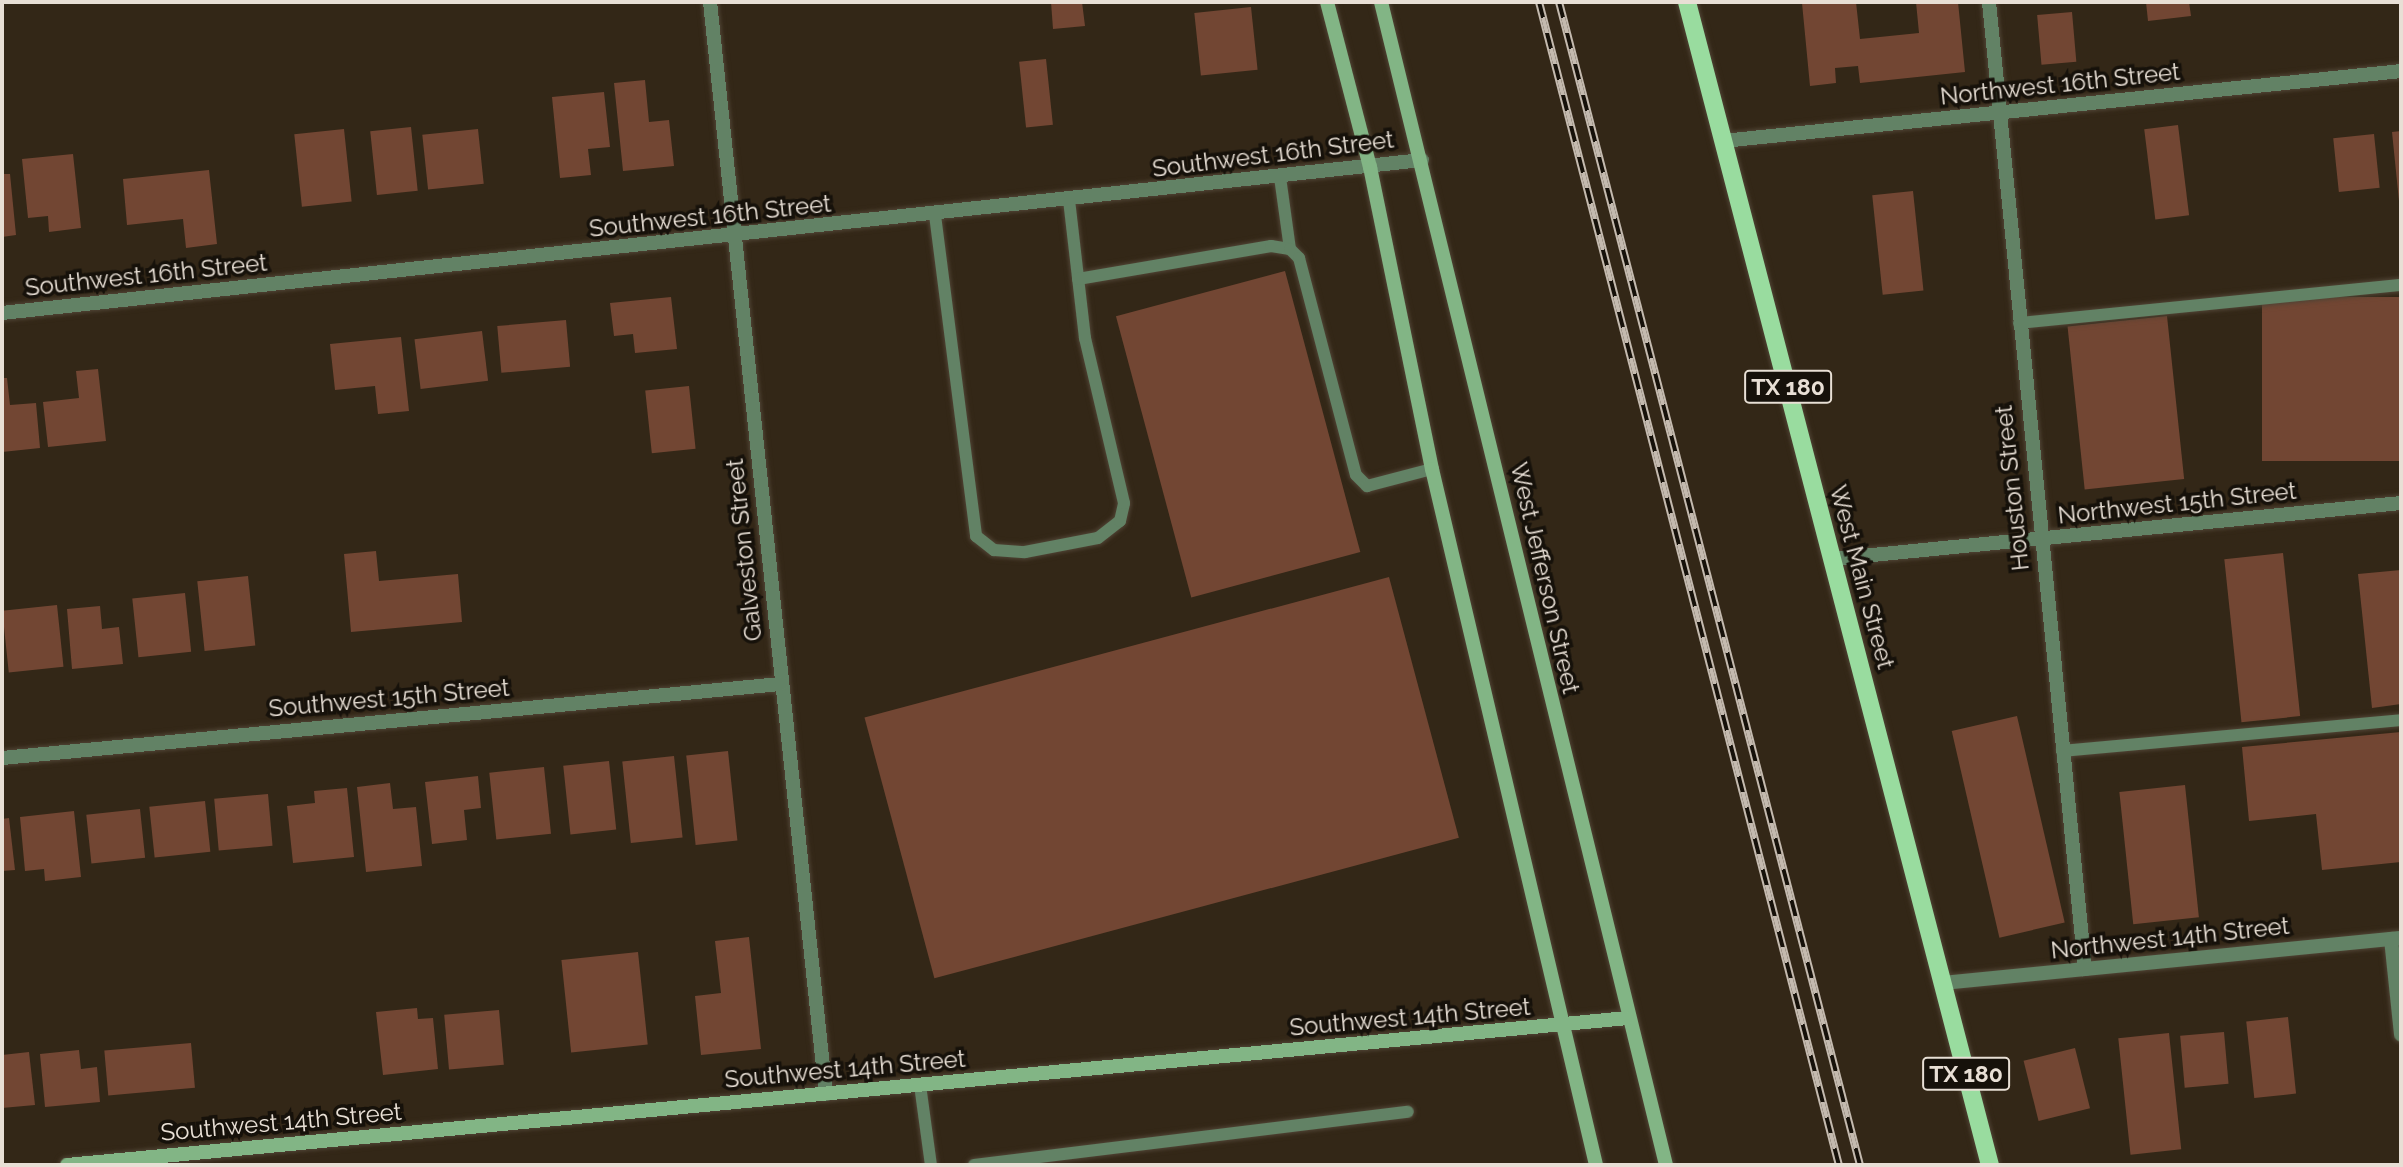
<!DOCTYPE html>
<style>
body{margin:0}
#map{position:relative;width:2403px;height:1167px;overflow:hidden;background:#332717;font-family:Raleway,sans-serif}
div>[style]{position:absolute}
.building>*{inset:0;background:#724633;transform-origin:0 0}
.roads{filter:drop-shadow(0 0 2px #504435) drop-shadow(0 0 2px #504435)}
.lane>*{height:12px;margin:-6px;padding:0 6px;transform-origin:6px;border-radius:6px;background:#628265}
.street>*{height:14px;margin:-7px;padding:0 7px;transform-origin:7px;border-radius:7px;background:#628265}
.secondary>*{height:14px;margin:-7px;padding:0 7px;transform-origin:7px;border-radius:7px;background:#82b585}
.primary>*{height:18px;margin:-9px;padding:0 9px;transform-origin:9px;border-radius:9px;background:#99dc9f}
.rail>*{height:8px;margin-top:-4px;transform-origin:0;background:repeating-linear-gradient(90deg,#16110a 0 16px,#c4baaf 0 32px);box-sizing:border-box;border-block:2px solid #c4baaf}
span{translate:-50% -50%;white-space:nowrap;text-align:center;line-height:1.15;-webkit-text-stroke:7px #16110a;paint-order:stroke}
.shield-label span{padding:2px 5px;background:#16110a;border:2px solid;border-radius:5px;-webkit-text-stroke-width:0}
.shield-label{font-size:23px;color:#e8dfd5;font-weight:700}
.street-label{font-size:24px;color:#e8dfd5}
.frame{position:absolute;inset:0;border:4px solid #e8dfd5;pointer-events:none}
</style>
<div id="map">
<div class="building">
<i style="clip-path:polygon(1051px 2px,1082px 2px,1085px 26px,1053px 29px)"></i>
<i style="clip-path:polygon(1856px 2px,1860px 39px,1919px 33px,1916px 2px,1958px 2px,1965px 72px,1860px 83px,1858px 66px,1835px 68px,1836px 83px,1810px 86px,1802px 3px)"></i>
<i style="clip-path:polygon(2146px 2px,2189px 2px,2191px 16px,2148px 21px)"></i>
<i style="left:1251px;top:7px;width:63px;height:57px;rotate:84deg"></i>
<i style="left:2072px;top:12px;width:50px;height:35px;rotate:85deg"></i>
<i style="left:1046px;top:59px;width:66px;height:27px;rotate:84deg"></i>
<i style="clip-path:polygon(645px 80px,649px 122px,669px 120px,674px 166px,623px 171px,614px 83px)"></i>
<i style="clip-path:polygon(604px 92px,610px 147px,588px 149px,591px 175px,560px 178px,552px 97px)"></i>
<i style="left:2178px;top:125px;width:91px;height:34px;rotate:83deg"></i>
<i style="left:411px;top:127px;width:64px;height:41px;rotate:84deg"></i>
<i style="left:344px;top:129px;width:73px;height:50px;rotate:84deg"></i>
<i style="left:478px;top:129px;width:55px;height:56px;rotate:84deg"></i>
<i style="clip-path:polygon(2401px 131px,2401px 201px,2399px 201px,2392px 132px)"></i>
<i style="left:2374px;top:134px;width:54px;height:41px;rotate:84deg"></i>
<i style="clip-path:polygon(73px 154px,81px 228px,49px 232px,48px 216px,28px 218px,22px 159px)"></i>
<i style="clip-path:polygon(209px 170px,217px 244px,186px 248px,183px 219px,127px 225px,123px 179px)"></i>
<i style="clip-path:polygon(2px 174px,10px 174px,16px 235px,2px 237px)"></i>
<i style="left:1913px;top:191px;width:100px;height:41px;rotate:84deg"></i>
<i style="left:1285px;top:271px;width:291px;height:175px;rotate:75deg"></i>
<i style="clip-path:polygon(671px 297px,677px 349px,635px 353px,633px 334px,614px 336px,610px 303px)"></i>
<i style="left:2401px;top:297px;width:164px;height:139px;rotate:90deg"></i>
<i style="left:2167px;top:316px;width:164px;height:100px;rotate:84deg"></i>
<i style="left:566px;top:320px;width:47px;height:69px;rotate:85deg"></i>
<i style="left:482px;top:331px;width:50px;height:68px;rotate:83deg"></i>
<i style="clip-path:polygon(401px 337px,409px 411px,378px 414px,375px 386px,335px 390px,330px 344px)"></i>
<i style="clip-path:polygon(98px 369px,106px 441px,48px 447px,43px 402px,79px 398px,76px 371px)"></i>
<i style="clip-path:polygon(2px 378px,7px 378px,10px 405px,36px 403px,40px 448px,2px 452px)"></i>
<i style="left:689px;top:386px;width:63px;height:44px;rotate:84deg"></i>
<i style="clip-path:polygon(376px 551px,379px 581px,458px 574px,462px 622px,351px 632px,344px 554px)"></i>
<i style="left:2283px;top:553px;width:164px;height:59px;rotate:84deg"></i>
<i style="clip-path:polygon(2401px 570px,2401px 704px,2372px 708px,2358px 574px)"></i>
<i style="left:248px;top:576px;width:70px;height:51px;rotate:84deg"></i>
<i style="left:1389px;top:577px;width:270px;height:543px;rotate:75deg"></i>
<i style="left:185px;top:593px;width:59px;height:53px;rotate:84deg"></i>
<i style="left:57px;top:605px;width:62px;height:55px;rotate:84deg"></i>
<i style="clip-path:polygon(100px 606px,102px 629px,119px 627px,123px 664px,72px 669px,67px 609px)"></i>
<i style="left:2017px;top:716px;width:212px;height:67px;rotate:77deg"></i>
<i style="clip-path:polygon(2401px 732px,2401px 862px,2322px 870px,2316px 814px,2249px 821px,2242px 747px)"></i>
<i style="left:728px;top:751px;width:90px;height:42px;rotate:84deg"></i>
<i style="left:674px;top:756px;width:82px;height:52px;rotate:84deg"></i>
<i style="left:609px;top:761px;width:69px;height:46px;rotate:84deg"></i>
<i style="left:544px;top:767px;width:67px;height:55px;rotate:84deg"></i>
<i style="clip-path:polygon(478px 776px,481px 808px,464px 810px,467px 840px,432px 844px,425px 782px)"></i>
<i style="clip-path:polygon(390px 783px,393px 809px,416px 807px,422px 866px,366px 872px,357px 787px)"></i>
<i style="left:2185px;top:785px;width:133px;height:66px;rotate:84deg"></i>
<i style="clip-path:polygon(347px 788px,354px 857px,293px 863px,287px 806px,315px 803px,314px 791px)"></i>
<i style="left:268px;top:794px;width:52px;height:54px;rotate:85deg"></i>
<i style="left:205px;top:801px;width:51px;height:56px;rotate:84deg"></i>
<i style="left:140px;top:809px;width:49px;height:54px;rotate:84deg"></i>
<i style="clip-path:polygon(74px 811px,81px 877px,45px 881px,44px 869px,25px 871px,20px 817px)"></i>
<i style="clip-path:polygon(9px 818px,15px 870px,2px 871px,2px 819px)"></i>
<i style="clip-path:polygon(749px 937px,761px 1049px,701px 1055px,695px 996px,721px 993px,715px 941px)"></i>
<i style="left:638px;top:952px;width:93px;height:77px;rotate:84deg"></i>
<i style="clip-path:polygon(417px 1008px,418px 1019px,433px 1018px,438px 1069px,383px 1075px,376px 1012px)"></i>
<i style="left:499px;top:1010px;width:55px;height:55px;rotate:85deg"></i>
<i style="left:2288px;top:1017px;width:77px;height:42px;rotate:84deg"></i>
<i style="left:2224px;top:1032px;width:52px;height:44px;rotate:85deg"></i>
<i style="left:2169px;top:1033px;width:117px;height:51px;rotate:84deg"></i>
<i style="left:191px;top:1043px;width:45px;height:87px;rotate:85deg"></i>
<i style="left:2075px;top:1048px;width:62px;height:53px;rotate:76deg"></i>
<i style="clip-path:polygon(79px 1050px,81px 1069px,97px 1067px,100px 1102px,45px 1107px,40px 1054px)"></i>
<i style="clip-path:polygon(29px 1052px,35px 1105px,2px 1108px,2px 1055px)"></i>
</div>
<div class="roads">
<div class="lane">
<i style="left:1280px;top:177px;width:73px;rotate:82.1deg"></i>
<i style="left:935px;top:215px;width:324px;rotate:82.7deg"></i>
<i style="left:976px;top:536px;width:23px;rotate:38deg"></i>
<i style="left:994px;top:550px;width:31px;rotate:4deg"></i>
<i style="left:1025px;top:552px;width:74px;rotate:-10.9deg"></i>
<i style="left:1098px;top:538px;width:28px;rotate:-38deg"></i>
<i style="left:1120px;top:521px;width:18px;rotate:-77deg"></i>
<i style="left:1124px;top:503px;width:170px;rotate:-103.3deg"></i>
<i style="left:1085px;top:338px;width:139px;rotate:-96.6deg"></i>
<i style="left:1078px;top:279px;width:196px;rotate:-9.7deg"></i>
<i style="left:1271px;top:246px;width:19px;rotate:9deg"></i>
<i style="left:1290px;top:249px;width:13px;rotate:45deg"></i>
<i style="left:1299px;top:258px;width:224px;rotate:75.3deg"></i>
<i style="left:1356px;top:475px;width:16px;rotate:45deg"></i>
<i style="left:1367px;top:486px;width:67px;rotate:-14.7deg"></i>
<i style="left:2019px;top:323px;width:384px;rotate:-5.7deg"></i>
<i style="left:2062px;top:751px;width:340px;rotate:-5.2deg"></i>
<i style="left:920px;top:1085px;width:81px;rotate:82.2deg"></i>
<i style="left:974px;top:1165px;width:437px;rotate:-7deg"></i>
</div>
<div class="street">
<i style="left:710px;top:2px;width:1098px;rotate:83.94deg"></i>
<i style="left:1989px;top:2px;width:972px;rotate:84.33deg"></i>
<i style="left:1723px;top:141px;width:682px;rotate:-5.89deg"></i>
<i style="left:2px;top:313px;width:1428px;rotate:-6.15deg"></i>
<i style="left:1832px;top:559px;width:572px;rotate:-5.62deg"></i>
<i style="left:2px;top:758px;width:783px;rotate:-5.43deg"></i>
<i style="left:2391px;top:939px;width:96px;rotate:84deg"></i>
<i style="left:1942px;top:983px;width:461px;rotate:-5.6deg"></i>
</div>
<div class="secondary">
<i style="left:1327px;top:2px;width:171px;rotate:75.4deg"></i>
<i style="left:1370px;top:167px;width:308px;rotate:78.4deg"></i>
<i style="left:1432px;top:469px;width:715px;rotate:76.74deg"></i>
<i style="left:1381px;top:2px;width:1197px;rotate:76.23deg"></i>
<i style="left:67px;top:1165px;width:1567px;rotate:-5.38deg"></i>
</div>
<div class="primary">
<i style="left:1687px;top:2px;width:1202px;rotate:75.4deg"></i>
</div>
</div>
<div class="rail">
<i style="left:1539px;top:2px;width:1201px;rotate:75.54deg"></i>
<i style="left:1559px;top:2px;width:1201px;rotate:75.49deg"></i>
</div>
<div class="shield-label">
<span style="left:1788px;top:387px">TX 180</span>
<span style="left:1966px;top:1074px">TX 180</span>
</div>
<div class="street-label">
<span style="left:2060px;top:84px;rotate:-6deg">Northwest 16th Street</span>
<span style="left:1273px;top:154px;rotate:-7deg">Southwest 16th Street</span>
<span style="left:710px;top:216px;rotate:-6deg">Southwest 16th Street</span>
<span style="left:146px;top:275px;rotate:-6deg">Southwest 16th Street</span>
<span style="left:2012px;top:488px;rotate:-96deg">Houston Street</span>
<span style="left:2177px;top:503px;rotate:-6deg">Northwest 15th Street</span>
<span style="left:744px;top:550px;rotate:-96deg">Galveston Street</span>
<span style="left:1862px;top:577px;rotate:75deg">West Main Street</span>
<span style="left:1545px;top:578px;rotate:77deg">West Jefferson Street</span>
<span style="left:389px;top:698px;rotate:-5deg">Southwest 15th Street</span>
<span style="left:2170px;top:938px;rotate:-6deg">Northwest 14th Street</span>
<span style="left:1410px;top:1017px;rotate:-5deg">Southwest 14th Street</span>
<span style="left:845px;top:1069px;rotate:-5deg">Southwest 14th Street</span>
<span style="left:281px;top:1122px;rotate:-5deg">Southwest 14th Street</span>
</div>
<div class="frame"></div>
</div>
